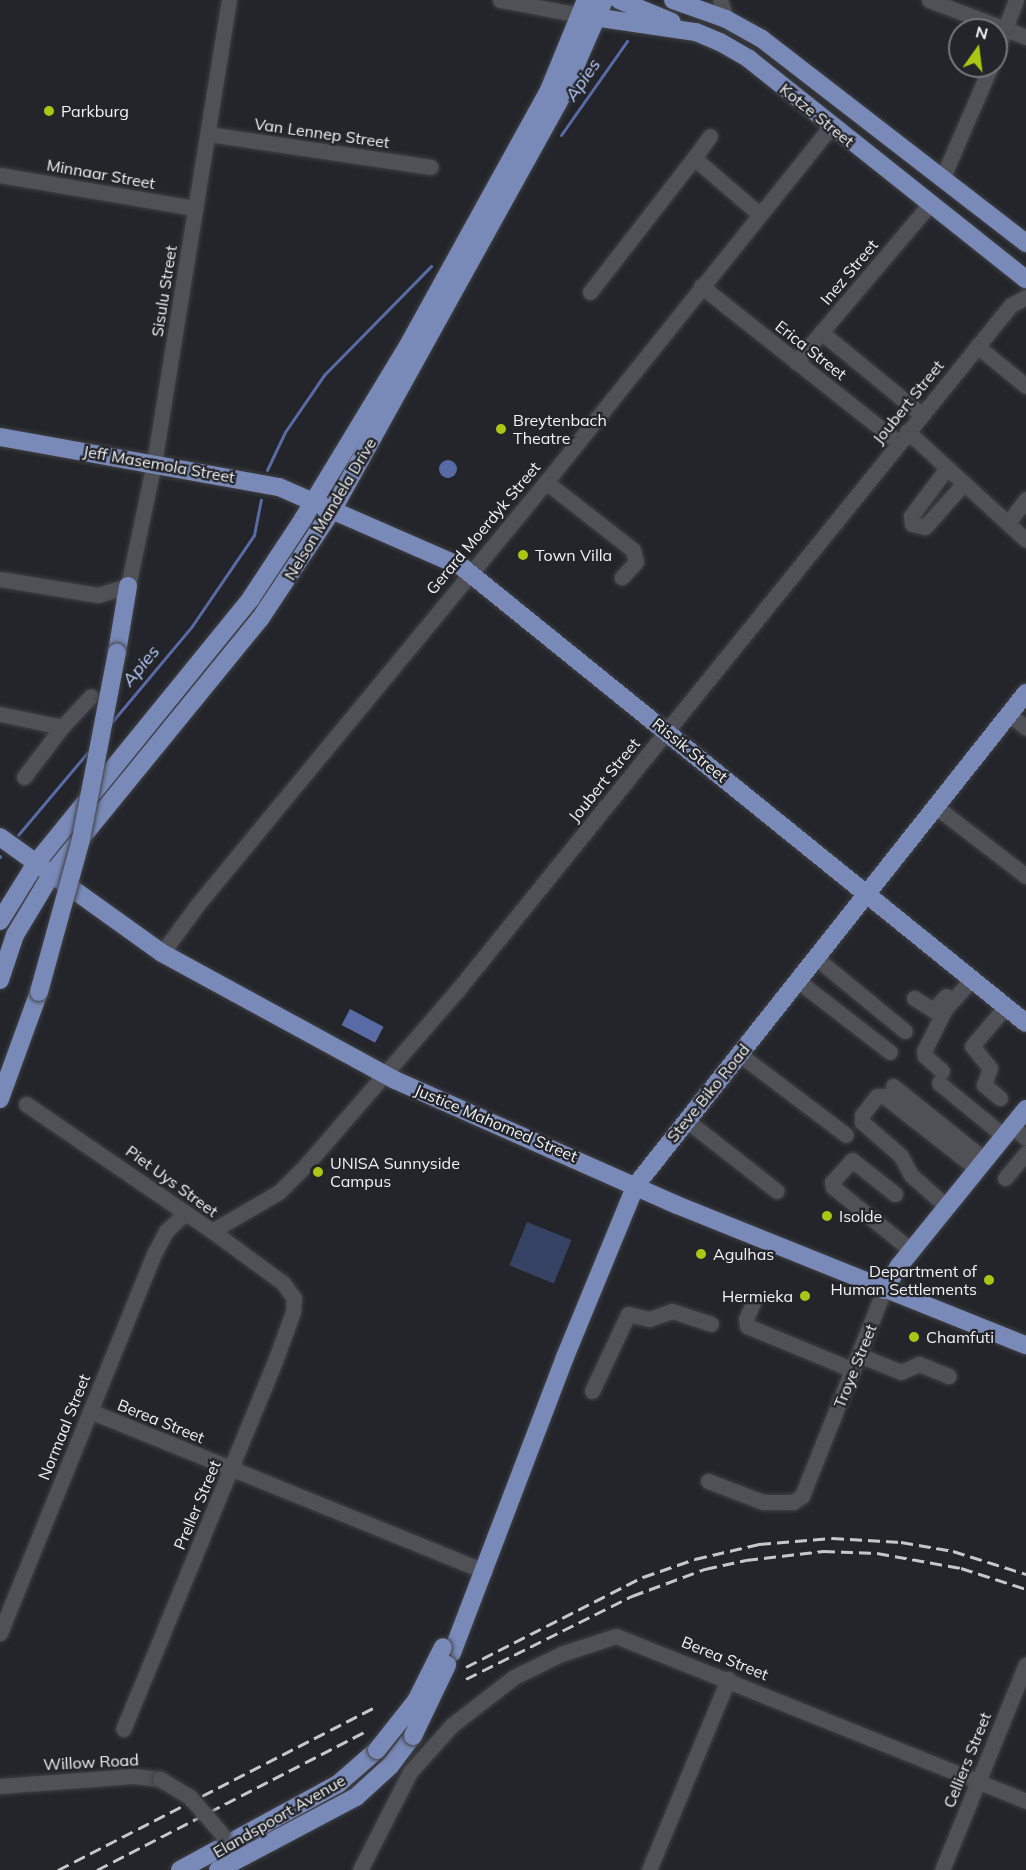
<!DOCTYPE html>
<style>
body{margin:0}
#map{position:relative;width:1026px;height:1870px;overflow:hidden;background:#23252a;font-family:Mulish,sans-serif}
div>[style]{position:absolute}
.green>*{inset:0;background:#364264;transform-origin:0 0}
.water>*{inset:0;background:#596ba4;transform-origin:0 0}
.round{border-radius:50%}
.stream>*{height:3px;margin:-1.5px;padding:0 1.5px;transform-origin:1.5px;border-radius:1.5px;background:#596ba4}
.roads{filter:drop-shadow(0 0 2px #3f4044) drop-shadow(0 0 2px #3f4044)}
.minor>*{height:15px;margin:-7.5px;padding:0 7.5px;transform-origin:7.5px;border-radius:7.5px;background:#4f5156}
.major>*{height:18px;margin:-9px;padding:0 9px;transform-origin:9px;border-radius:9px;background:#7a8ab8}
.rail>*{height:3px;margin-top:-1.5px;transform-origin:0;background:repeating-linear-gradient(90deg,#c6c7cb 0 12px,transparent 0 18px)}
.bridges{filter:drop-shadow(0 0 2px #3f4044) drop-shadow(0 0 2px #3f4044)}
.minor-bridge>*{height:15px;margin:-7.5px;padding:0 7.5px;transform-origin:7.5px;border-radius:7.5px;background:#4f5156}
.major-bridge>*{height:18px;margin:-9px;padding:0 9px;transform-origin:9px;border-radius:9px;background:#7a8ab8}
.dots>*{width:16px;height:16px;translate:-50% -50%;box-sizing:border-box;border:3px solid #23252a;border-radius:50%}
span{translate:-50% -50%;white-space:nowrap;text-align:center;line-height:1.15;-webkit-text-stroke:4.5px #23252a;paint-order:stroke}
.poi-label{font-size:16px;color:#f1f2f5}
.left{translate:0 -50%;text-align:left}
.right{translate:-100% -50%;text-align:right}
.street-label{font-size:16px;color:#f1f2f5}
.water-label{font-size:18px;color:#b7cafc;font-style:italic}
.north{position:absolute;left:948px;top:18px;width:60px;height:60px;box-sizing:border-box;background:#23252a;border:2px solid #75777b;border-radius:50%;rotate:14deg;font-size:16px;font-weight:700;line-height:24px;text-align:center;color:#f1f2f5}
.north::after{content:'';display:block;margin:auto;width:21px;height:27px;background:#abc614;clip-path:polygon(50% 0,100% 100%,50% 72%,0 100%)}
</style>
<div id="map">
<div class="green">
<i style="left:527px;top:1222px;width:48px;height:47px;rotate:22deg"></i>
</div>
<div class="water">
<i class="round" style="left:439px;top:460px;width:18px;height:18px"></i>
<i style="left:350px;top:1009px;width:38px;height:18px;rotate:28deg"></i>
</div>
<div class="stream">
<i style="left:561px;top:135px;width:115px;rotate:-54.9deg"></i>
<i style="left:267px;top:470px;width:42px;rotate:-64.7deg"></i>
<i style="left:285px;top:432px;width:69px;rotate:-55.6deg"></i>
<i style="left:324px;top:375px;width:153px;rotate:-45.5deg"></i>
<i style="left:111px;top:723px;width:126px;rotate:-50.1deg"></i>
<i style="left:192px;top:626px;width:110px;rotate:-55.7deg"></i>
<i style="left:254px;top:535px;width:36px;rotate:-79deg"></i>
<i style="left:18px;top:835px;width:115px;rotate:-49.9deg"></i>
<i style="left:0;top:857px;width:1px;rotate:-90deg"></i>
</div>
<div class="roads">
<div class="minor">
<i style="left:500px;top:0;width:81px;rotate:10.6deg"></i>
<i style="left:720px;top:0;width:20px;rotate:72deg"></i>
<i style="left:929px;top:0;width:104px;rotate:20.9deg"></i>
<i style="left:996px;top:52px;width:56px;rotate:-69deg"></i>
<i style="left:208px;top:134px;width:225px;rotate:8.4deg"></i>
<i style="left:694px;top:158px;width:27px;rotate:-54deg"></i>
<i style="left:0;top:175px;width:198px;rotate:9.6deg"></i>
<i style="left:942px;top:179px;width:123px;rotate:-66.6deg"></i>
<i style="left:701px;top:286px;width:251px;rotate:38.4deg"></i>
<i style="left:590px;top:292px;width:170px;rotate:-52.2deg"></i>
<i style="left:694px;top:158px;width:86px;rotate:40.7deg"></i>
<i style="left:821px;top:332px;width:129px;rotate:39.4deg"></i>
<i style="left:977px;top:346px;width:63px;rotate:39.2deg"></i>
<i style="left:796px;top:362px;width:206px;rotate:-49.7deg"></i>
<i style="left:907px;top:431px;width:161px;rotate:42.5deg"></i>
<i style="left:947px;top:468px;width:60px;rotate:126.9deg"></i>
<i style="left:911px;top:516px;width:8px;rotate:83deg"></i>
<i style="left:912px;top:524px;width:13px;rotate:13deg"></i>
<i style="left:925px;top:527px;width:59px;rotate:-48.4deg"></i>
<i style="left:546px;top:482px;width:110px;rotate:38deg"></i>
<i style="left:633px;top:550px;width:12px;rotate:76deg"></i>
<i style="left:636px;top:562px;width:21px;rotate:133deg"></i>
<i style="left:1008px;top:523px;width:30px;rotate:-53deg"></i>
<i style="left:0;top:579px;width:99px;rotate:9.3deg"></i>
<i style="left:98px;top:595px;width:31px;rotate:-17deg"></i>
<i style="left:128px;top:586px;width:126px;rotate:-78.1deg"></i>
<i style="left:154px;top:463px;width:469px;rotate:-80.8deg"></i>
<i style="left:0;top:714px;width:63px;rotate:11.8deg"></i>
<i style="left:1009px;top:714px;width:22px;rotate:39deg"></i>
<i style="left:24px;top:777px;width:63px;rotate:-52.8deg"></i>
<i style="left:62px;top:727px;width:42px;rotate:-46.9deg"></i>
<i style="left:936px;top:807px;width:113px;rotate:37.5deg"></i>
<i style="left:162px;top:953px;width:61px;rotate:-53.7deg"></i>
<i style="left:198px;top:904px;width:547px;rotate:-50.49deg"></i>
<i style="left:546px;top:482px;width:456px;rotate:-51.3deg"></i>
<i style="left:816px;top:958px;width:115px;rotate:39.4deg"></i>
<i style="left:798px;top:981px;width:116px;rotate:37.7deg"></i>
<i style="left:914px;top:998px;width:22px;rotate:32deg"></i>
<i style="left:933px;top:1010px;width:19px;rotate:-47deg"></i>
<i style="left:739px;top:1054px;width:134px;rotate:37.1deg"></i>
<i style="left:942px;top:1071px;width:23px;rotate:-139deg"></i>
<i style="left:925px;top:1056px;width:5px;rotate:-101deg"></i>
<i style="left:924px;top:1051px;width:47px;rotate:-63.4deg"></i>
<i style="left:945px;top:1009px;width:40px;rotate:-48deg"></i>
<i style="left:939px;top:1083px;width:84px;rotate:39.2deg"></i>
<i style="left:893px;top:1086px;width:118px;rotate:38.8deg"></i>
<i style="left:1000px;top:1098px;width:21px;rotate:-141deg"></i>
<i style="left:984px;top:1085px;width:18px;rotate:-71deg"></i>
<i style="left:990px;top:1068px;width:28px;rotate:-129deg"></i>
<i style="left:972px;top:1046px;width:52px;rotate:-49.6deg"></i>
<i style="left:26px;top:1104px;width:225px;rotate:34.3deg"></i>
<i style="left:212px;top:1231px;width:88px;rotate:36.2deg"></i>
<i style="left:283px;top:1283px;width:19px;rotate:54deg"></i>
<i style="left:294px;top:1298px;width:14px;rotate:94deg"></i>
<i style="left:293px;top:1312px;width:52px;rotate:110.2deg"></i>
<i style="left:275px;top:1361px;width:398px;rotate:112.4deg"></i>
<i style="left:686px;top:1120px;width:115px;rotate:38deg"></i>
<i style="left:1012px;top:1126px;width:18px;rotate:41deg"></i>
<i style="left:1005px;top:1178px;width:33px;rotate:-50deg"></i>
<i style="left:895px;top:1194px;width:55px;rotate:-141.7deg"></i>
<i style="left:852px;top:1160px;width:30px;rotate:132deg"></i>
<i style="left:832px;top:1182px;width:5px;rotate:79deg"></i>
<i style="left:833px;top:1187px;width:102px;rotate:39deg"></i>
<i style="left:947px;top:1207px;width:48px;rotate:-138.4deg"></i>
<i style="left:911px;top:1175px;width:21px;rotate:-118deg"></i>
<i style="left:901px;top:1156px;width:52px;rotate:-138.9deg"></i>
<i style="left:862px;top:1122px;width:7px;rotate:-90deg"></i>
<i style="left:862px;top:1115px;width:24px;rotate:-52deg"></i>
<i style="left:877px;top:1096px;width:7px"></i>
<i style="left:884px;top:1096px;width:118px;rotate:38.1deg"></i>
<i style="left:212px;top:1231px;width:78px;rotate:-30.2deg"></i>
<i style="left:279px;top:1192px;width:38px;rotate:-45deg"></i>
<i style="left:306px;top:1165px;width:229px;rotate:-49.1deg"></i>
<i style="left:456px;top:992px;width:883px;rotate:-51.07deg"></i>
<i style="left:1011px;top:305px;width:17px;rotate:-28deg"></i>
<i style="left:753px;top:1303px;width:17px;rotate:114deg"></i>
<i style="left:746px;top:1319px;width:7px;rotate:82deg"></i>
<i style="left:747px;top:1326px;width:115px;rotate:22.5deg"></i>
<i style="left:859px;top:1355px;width:45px;rotate:22deg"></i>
<i style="left:901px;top:1372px;width:20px;rotate:-24deg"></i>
<i style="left:919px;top:1364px;width:32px;rotate:22deg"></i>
<i style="left:592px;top:1391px;width:85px;rotate:-64.9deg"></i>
<i style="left:628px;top:1314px;width:22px;rotate:13deg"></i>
<i style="left:649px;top:1319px;width:24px;rotate:-19deg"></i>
<i style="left:672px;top:1311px;width:41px;rotate:18.4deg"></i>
<i style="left:90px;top:1411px;width:426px;rotate:22.1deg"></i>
<i style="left:708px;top:1481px;width:59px;rotate:20.9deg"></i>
<i style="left:763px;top:1502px;width:30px"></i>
<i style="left:793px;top:1502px;width:11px;rotate:-34deg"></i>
<i style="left:802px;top:1496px;width:222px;rotate:-68.3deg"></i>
<i style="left:0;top:1633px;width:411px;rotate:-67.9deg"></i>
<i style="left:155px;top:1252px;width:24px;rotate:-62deg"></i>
<i style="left:166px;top:1231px;width:25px;rotate:-43deg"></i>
<i style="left:0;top:1786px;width:134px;rotate:-4.3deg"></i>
<i style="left:134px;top:1776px;width:26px;rotate:7deg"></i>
<i style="left:360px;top:1870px;width:110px;rotate:-63deg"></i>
<i style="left:410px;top:1772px;width:63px;rotate:-48.2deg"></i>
<i style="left:452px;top:1725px;width:78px;rotate:-37.7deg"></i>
<i style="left:514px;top:1677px;width:52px;rotate:-26.1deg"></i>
<i style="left:561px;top:1654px;width:58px;rotate:-18.1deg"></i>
<i style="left:616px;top:1636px;width:442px;rotate:21.9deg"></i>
<i style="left:649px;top:1870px;width:207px;rotate:-67.5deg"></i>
<i style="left:942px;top:1870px;width:222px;rotate:-67.8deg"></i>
</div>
<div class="major">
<i style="left:619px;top:0;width:57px;rotate:22.5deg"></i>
<i style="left:673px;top:0;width:56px;rotate:19.7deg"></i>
<i style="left:726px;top:19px;width:41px;rotate:29.1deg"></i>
<i style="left:762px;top:39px;width:334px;rotate:37.7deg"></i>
<i style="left:587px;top:16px;width:110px;rotate:8.4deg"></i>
<i style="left:696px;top:32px;width:26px;rotate:23deg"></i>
<i style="left:720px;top:42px;width:34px;rotate:30deg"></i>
<i style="left:749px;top:59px;width:354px;rotate:38.5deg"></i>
<i style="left:0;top:437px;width:283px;rotate:10.2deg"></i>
<i style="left:279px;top:487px;width:200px;rotate:23.6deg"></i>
<i style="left:462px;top:567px;width:725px;rotate:38.96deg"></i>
<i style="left:117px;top:652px;width:67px;rotate:-80.5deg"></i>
<i style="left:0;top:837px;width:199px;rotate:35.6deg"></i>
<i style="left:162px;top:953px;width:265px;rotate:28.6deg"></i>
<i style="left:395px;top:1080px;width:308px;rotate:23.9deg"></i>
<i style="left:677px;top:1205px;width:376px;rotate:21.9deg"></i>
<i style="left:0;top:921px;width:68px;rotate:-58.2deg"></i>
<i style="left:36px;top:863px;width:341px;rotate:-50.9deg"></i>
<i style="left:251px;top:598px;width:95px;rotate:-56.6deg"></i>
<i style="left:303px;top:519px;width:207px;rotate:-58.8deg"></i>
<i style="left:410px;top:342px;width:288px;rotate:-61.1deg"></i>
<i style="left:549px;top:90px;width:97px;rotate:-67.7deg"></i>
<i style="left:0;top:980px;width:47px;rotate:-71.6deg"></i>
<i style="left:15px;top:935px;width:70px;rotate:-59deg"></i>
<i style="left:51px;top:875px;width:330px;rotate:-50.8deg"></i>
<i style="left:260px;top:619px;width:132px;rotate:-56.4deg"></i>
<i style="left:333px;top:509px;width:477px;rotate:-61deg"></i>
<i style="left:564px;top:92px;width:100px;rotate:-66.5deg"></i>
<i style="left:0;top:1099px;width:114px;rotate:-70deg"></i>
<i style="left:884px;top:1290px;width:28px;rotate:-58deg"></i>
<i style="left:899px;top:1266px;width:202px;rotate:-51deg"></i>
<i style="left:452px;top:1653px;width:317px;rotate:-69.1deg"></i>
<i style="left:565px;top:1357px;width:186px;rotate:-67.6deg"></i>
<i style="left:636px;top:1185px;width:628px;rotate:-51.6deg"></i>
<i style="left:180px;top:1870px;width:180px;rotate:-28.6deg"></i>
<i style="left:338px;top:1784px;width:52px;rotate:-41.1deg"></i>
<i style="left:218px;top:1870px;width:156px;rotate:-27.9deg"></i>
<i style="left:356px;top:1797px;width:46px;rotate:-42.4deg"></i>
<i style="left:390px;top:1766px;width:38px;rotate:-53deg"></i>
</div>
</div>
<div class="rail">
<i style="left:466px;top:1667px;width:199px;rotate:-27deg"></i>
<i style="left:643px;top:1577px;width:55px;rotate:-19.1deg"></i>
<i style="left:695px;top:1559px;width:66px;rotate:-13.2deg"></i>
<i style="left:759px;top:1544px;width:73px;rotate:-4.7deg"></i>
<i style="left:832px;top:1538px;width:69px;rotate:3.3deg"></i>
<i style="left:901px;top:1542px;width:53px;rotate:9.8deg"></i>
<i style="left:953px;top:1551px;width:77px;rotate:17.5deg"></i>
<i style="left:466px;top:1679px;width:186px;rotate:-26.6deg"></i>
<i style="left:632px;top:1596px;width:78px;rotate:-20.3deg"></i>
<i style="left:705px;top:1569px;width:42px;rotate:-12.4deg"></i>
<i style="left:746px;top:1560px;width:78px;rotate:-6.7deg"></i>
<i style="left:823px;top:1551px;width:54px;rotate:2.1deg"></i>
<i style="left:877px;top:1553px;width:85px;rotate:10.1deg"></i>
<i style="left:961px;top:1568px;width:68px;rotate:17.9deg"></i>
<i style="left:58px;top:1870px;width:359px;rotate:-27.2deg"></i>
<i style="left:97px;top:1870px;width:305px;rotate:-27.3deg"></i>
</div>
<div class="bridges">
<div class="minor-bridge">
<i style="left:160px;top:1779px;width:35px;rotate:31deg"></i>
<i style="left:190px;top:1797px;width:48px;rotate:49.3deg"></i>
</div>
<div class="major-bridge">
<i style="left:39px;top:992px;width:159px;rotate:-74.6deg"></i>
<i style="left:81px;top:839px;width:190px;rotate:-79.1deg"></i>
<i style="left:413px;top:1736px;width:79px;rotate:-64.4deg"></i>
<i style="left:377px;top:1750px;width:63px;rotate:-51.5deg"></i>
<i style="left:416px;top:1701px;width:60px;rotate:-63.4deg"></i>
</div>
</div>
<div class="dots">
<i style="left:49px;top:111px;background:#abc614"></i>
<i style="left:501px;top:429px;background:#abc614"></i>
<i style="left:523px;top:555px;background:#abc614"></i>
<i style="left:318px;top:1172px;background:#abc614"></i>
<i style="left:827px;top:1216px;background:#abc614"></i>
<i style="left:701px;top:1254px;background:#abc614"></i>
<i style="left:989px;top:1280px;background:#abc614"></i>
<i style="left:805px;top:1296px;background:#abc614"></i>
<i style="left:914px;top:1337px;background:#abc614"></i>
</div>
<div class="poi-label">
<span class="left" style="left:61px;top:111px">Parkburg</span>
<span class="left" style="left:513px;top:429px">Breytenbach<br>Theatre</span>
<span class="left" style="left:535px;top:555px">Town Villa</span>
<span class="left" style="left:330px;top:1172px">UNISA Sunnyside<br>Campus</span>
<span class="left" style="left:839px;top:1216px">Isolde</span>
<span class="left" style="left:713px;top:1254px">Agulhas</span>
<span class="right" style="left:977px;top:1280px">Department of<br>Human Settlements</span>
<span class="right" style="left:793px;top:1296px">Hermieka</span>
<span class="left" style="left:926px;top:1337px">Chamfuti</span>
</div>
<div class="street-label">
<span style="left:817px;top:115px;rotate:39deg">Kotze Street</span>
<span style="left:322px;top:133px;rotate:8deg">Van Lennep Street</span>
<span style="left:101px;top:174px;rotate:10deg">Minnaar Street</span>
<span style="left:849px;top:272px;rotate:-50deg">Inez Street</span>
<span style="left:164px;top:291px;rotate:-81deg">Sisulu Street</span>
<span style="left:811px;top:350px;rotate:38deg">Erica Street</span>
<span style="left:908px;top:402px;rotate:-51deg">Joubert Street</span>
<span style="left:159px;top:464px;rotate:10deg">Jeff Masemola Street</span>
<span style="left:330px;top:509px;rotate:-59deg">Nelson Mandela Drive</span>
<span style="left:483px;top:528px;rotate:-50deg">Gerard Moerdyk Street</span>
<span style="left:690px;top:750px;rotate:39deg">Rissik Street</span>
<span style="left:604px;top:780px;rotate:-51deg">Joubert Street</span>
<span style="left:708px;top:1093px;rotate:-51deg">Steve Biko Road</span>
<span style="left:496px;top:1123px;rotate:23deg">Justice Mahomed Street</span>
<span style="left:172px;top:1181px;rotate:36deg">Piet Uys Street</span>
<span style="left:855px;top:1366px;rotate:-68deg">Troye Street</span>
<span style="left:161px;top:1421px;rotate:22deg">Berea Street</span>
<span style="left:64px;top:1427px;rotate:-68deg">Normaal Street</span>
<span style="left:197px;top:1505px;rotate:-67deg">Preller Street</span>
<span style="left:725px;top:1658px;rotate:22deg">Berea Street</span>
<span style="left:967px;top:1760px;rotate:-68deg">Celliers Street</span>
<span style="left:91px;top:1762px;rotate:-3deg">Willow Road</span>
<span style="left:279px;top:1816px;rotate:-30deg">Elandspoort Avenue</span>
</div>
<div class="water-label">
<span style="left:583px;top:80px;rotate:-55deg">Apies</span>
<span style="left:141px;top:666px;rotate:-50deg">Apies</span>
</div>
<div class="north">N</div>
</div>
